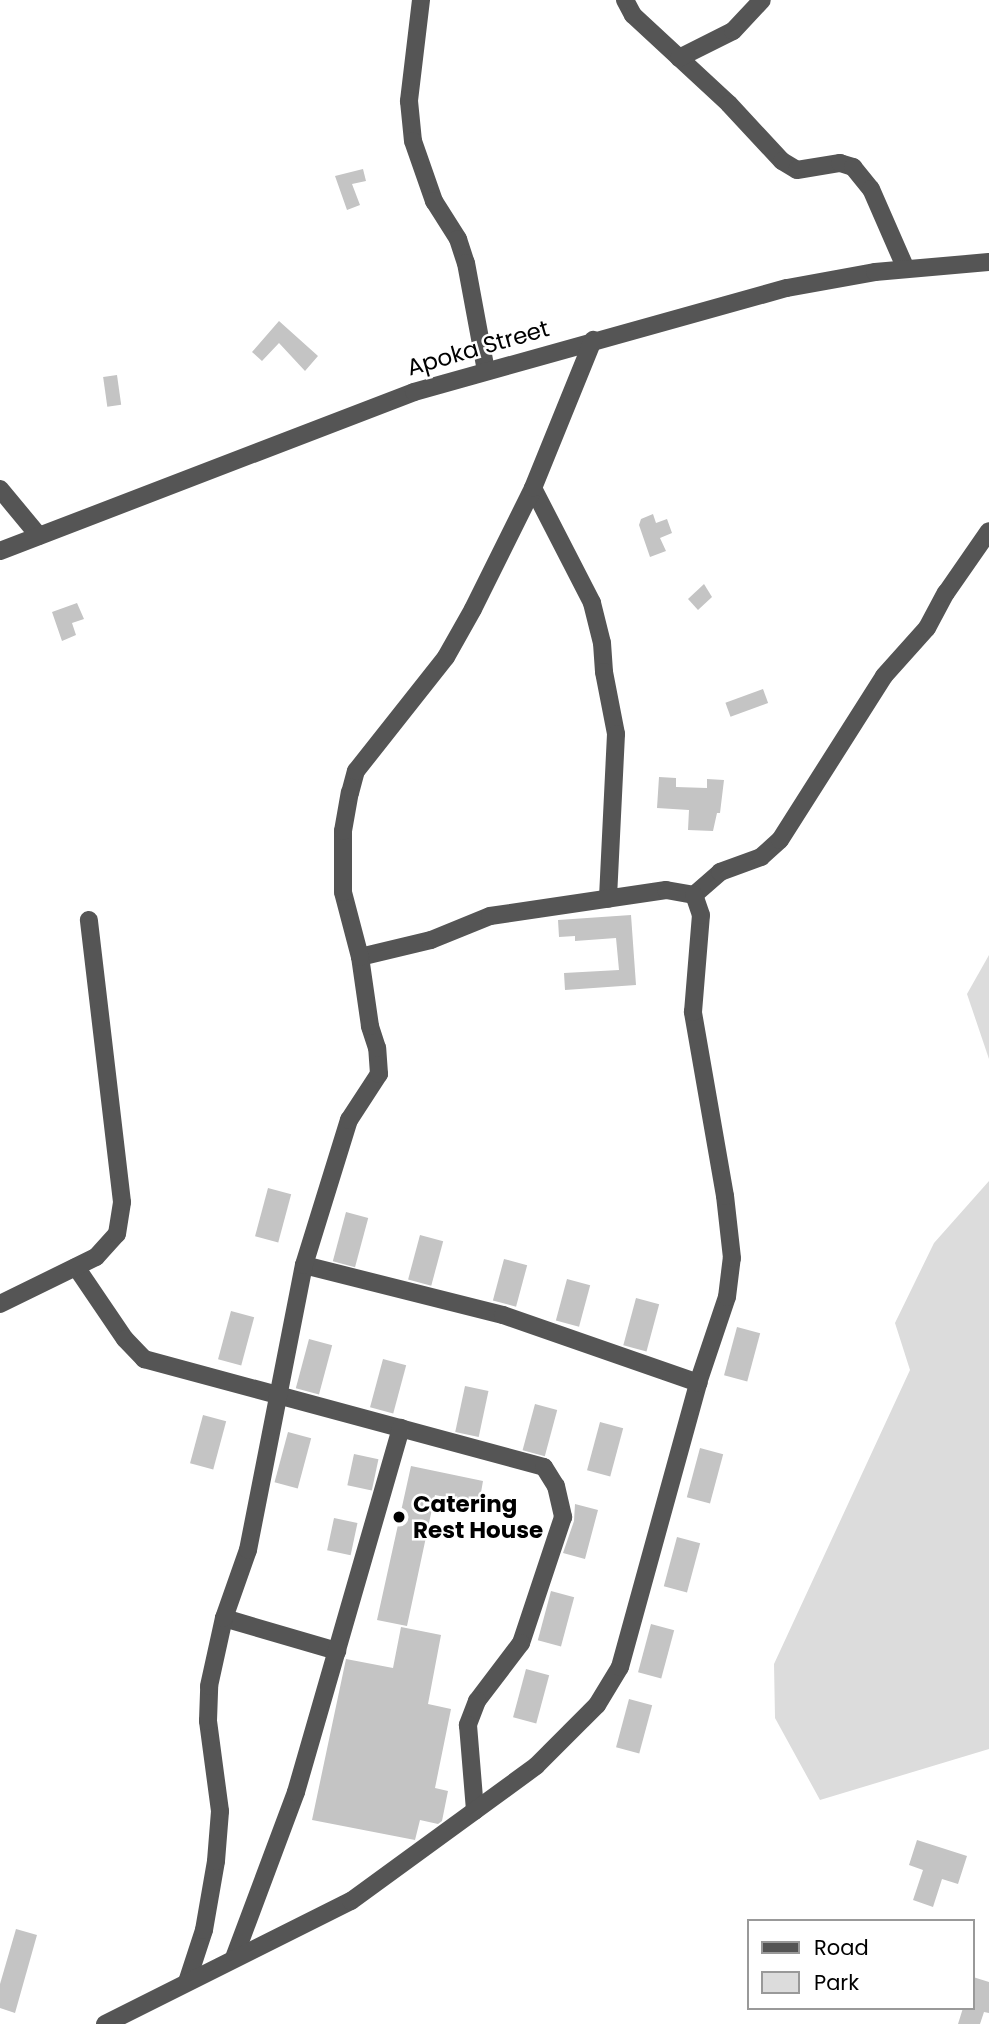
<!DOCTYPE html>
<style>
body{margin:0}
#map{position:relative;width:989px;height:2024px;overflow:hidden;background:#fff;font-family:Poppins,sans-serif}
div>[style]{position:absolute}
.green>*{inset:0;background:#dcdcdc}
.building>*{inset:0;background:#c4c4c4;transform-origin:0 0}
.minor>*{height:18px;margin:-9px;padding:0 9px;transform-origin:9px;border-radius:9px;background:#555}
.dots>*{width:19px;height:19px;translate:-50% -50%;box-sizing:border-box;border:4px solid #fff;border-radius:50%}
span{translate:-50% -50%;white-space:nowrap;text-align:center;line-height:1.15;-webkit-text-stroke:5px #fff;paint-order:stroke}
.street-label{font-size:23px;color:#000}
.poi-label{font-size:23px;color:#000;font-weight:700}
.left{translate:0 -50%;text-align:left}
.legend{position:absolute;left:747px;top:1919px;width:228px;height:91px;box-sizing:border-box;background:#fff;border:2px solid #999;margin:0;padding:9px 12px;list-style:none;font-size:21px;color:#000}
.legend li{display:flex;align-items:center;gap:14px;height:35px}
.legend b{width:35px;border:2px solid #999}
</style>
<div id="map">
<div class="green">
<i style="clip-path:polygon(989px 955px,989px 1059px,967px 994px)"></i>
<i style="clip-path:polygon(989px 1181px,989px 1749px,820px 1800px,775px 1718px,774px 1664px,910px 1370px,895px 1323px,934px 1243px)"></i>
</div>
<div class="building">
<i style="clip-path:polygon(363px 169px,366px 181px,352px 184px,360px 205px,347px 210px,335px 176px)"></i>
<i style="clip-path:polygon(279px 321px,318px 356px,305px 371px,279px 343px,262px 361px,252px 352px)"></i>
<i style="left:117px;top:375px;width:30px;height:14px;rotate:82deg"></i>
<i style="clip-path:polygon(653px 514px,656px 523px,667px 519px,672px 533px,660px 538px,666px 551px,650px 557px,639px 525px,641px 519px)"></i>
<i style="clip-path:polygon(704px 584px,712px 597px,698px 610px,688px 599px)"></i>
<i style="clip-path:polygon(77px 603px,84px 619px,72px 623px,76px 635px,62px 641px,52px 612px)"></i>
<i style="left:763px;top:689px;width:15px;height:40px;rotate:70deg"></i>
<i style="clip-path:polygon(659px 777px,676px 778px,676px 787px,707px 788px,707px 779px,724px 780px,720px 813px,717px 813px,713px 831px,688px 830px,689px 810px,657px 808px)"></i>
<i style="clip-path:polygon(631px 915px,636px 985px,565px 990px,564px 973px,619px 970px,616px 938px,575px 941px,575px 936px,559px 937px,558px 920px)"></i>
<i style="left:268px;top:1188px;width:24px;height:50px;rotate:15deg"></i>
<i style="left:346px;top:1212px;width:23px;height:51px;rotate:15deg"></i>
<i style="left:420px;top:1235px;width:24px;height:46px;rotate:15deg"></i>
<i style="left:504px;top:1259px;width:24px;height:43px;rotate:15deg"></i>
<i style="left:567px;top:1279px;width:24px;height:43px;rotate:15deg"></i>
<i style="left:636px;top:1298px;width:24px;height:49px;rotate:15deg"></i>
<i style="left:231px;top:1311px;width:24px;height:50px;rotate:15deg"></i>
<i style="left:737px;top:1327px;width:24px;height:50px;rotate:15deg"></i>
<i style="left:309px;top:1339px;width:24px;height:51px;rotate:15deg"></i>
<i style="left:383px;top:1359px;width:24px;height:50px;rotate:15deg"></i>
<i style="left:465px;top:1386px;width:24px;height:47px;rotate:12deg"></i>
<i style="left:535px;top:1404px;width:23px;height:48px;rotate:15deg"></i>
<i style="left:203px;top:1415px;width:24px;height:50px;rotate:15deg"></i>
<i style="left:600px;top:1422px;width:24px;height:50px;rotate:15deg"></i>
<i style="left:288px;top:1432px;width:24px;height:52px;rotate:15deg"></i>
<i style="left:700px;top:1448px;width:24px;height:51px;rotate:15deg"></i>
<i style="left:354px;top:1454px;width:25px;height:32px;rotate:12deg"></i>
<i style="clip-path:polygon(411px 1466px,483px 1481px,479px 1504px,435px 1495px,407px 1626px,377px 1620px)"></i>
<i style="clip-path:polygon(575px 1504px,598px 1510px,585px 1559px,563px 1553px,574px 1521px)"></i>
<i style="left:334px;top:1518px;width:24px;height:33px;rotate:12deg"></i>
<i style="left:677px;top:1537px;width:24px;height:51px;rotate:15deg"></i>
<i style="left:551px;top:1591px;width:24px;height:51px;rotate:15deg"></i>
<i style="left:651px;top:1624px;width:24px;height:50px;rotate:15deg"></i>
<i style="clip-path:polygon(401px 1627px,441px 1635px,428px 1704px,451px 1709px,435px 1788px,448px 1791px,442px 1821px,438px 1824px,420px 1820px,415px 1840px,312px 1820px,346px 1659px,393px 1668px)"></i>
<i style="left:526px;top:1669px;width:24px;height:50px;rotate:15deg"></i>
<i style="left:629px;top:1699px;width:24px;height:50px;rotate:15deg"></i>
<i style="clip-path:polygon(917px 1840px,967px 1856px,958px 1884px,942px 1879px,933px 1907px,913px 1900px,923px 1870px,909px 1865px)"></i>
<i style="clip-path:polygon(16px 1929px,37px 1935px,15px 2013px,0 2008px,0 1984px)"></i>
<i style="clip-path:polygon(973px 1977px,989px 1982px,989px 2013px,984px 2012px,980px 2024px,958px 2024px,963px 2008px,973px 2008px)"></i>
</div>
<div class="minor">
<i style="left:421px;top:0;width:102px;rotate:96.8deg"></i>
<i style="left:409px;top:101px;width:40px;rotate:84.3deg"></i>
<i style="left:413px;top:141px;width:64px;rotate:70.7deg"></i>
<i style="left:434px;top:201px;width:45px;rotate:57.7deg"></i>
<i style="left:458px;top:239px;width:25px;rotate:72deg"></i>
<i style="left:466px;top:263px;width:110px;rotate:79.5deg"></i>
<i style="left:625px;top:0;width:17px;rotate:62deg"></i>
<i style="left:633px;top:15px;width:131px;rotate:42.8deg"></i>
<i style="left:729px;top:104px;width:78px;rotate:47.1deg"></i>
<i style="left:782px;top:161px;width:17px;rotate:31deg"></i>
<i style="left:797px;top:170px;width:44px;rotate:-9.2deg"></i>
<i style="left:840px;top:163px;width:14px;rotate:17deg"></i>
<i style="left:853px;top:167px;width:28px;rotate:51deg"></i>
<i style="left:871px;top:189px;width:87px;rotate:66.4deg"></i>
<i style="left:679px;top:58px;width:60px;rotate:-26.6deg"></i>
<i style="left:733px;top:31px;width:42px;rotate:-46.9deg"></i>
<i style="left:533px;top:488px;width:129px;rotate:62.8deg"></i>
<i style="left:592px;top:603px;width:41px;rotate:76deg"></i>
<i style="left:602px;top:643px;width:29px;rotate:86deg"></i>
<i style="left:604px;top:672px;width:63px;rotate:79deg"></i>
<i style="left:616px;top:734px;width:165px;rotate:92.8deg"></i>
<i style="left:0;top:489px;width:61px;rotate:50.3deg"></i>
<i style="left:0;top:551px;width:443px;rotate:-21deg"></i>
<i style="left:414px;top:392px;width:387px;rotate:-15.6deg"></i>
<i style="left:787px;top:288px;width:89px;rotate:-10.3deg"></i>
<i style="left:875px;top:272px;width:114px;rotate:-5deg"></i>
<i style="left:694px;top:895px;width:35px;rotate:-41deg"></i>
<i style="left:720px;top:872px;width:44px;rotate:-20.1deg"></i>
<i style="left:761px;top:857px;width:25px;rotate:-42deg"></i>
<i style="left:780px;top:840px;width:194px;rotate:-57.6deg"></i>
<i style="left:884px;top:676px;width:64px;rotate:-48.1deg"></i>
<i style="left:927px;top:628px;width:40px;rotate:-62deg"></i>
<i style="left:946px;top:593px;width:75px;rotate:-55.3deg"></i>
<i style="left:360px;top:957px;width:73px;rotate:-13.5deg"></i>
<i style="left:431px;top:940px;width:64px;rotate:-22.1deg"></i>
<i style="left:490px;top:916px;width:178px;rotate:-8.4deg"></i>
<i style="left:666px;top:890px;width:28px;rotate:10deg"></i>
<i style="left:304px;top:1265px;width:205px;rotate:14.1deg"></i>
<i style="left:503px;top:1315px;width:207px;rotate:19.2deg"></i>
<i style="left:76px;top:1267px;width:87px;rotate:55.8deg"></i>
<i style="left:125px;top:1339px;width:28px;rotate:46deg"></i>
<i style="left:144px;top:1359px;width:414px;rotate:15.1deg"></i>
<i style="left:544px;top:1467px;width:22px;rotate:58deg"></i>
<i style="left:556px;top:1486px;width:32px;rotate:77deg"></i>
<i style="left:563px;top:1517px;width:133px;rotate:108.4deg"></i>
<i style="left:521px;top:1643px;width:73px;rotate:127.2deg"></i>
<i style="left:477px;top:1701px;width:26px;rotate:111deg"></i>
<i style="left:468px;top:1725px;width:86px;rotate:85.3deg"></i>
<i style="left:0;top:1304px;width:107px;rotate:-26.1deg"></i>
<i style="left:96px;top:1257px;width:31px;rotate:-48deg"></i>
<i style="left:117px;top:1234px;width:32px;rotate:-81deg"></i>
<i style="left:122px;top:1202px;width:284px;rotate:-96.7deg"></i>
<i style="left:224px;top:1618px;width:118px;rotate:16.3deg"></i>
<i style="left:234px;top:1958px;width:177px;rotate:-69.5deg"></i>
<i style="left:296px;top:1792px;width:379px;rotate:-73.9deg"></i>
<i style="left:187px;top:1982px;width:55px;rotate:-71.9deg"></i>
<i style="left:204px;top:1930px;width:70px;rotate:-80.1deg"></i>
<i style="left:216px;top:1861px;width:50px;rotate:-85.4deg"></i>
<i style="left:220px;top:1811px;width:91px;rotate:-97.6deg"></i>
<i style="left:208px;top:1721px;width:35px;rotate:-88deg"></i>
<i style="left:209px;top:1686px;width:70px;rotate:-77.6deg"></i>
<i style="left:224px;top:1618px;width:72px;rotate:-70.6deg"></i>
<i style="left:248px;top:1550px;width:290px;rotate:-78.9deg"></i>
<i style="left:304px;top:1265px;width:152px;rotate:-72.8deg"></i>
<i style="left:349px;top:1120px;width:55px;rotate:-56.9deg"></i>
<i style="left:379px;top:1074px;width:26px;rotate:-94deg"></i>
<i style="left:377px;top:1048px;width:23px;rotate:-108deg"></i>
<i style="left:370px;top:1026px;width:70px;rotate:-98.2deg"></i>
<i style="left:360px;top:957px;width:67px;rotate:-104.7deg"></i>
<i style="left:343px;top:892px;width:61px;rotate:-90deg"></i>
<i style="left:343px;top:831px;width:39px;rotate:-80deg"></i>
<i style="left:350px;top:793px;width:23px;rotate:-75deg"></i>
<i style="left:356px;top:771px;width:145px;rotate:-51.7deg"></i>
<i style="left:446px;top:657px;width:55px;rotate:-60.6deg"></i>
<i style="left:473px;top:609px;width:135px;rotate:-63.6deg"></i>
<i style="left:533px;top:488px;width:160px;rotate:-67.9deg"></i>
<i style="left:105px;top:2024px;width:275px;rotate:-26.6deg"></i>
<i style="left:351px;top:1901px;width:229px;rotate:-36.1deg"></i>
<i style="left:536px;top:1766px;width:86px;rotate:-45deg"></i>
<i style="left:597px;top:1705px;width:44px;rotate:-58.8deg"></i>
<i style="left:620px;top:1667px;width:295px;rotate:-74.6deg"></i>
<i style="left:698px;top:1383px;width:91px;rotate:-71.4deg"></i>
<i style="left:727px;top:1297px;width:39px;rotate:-83deg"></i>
<i style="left:732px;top:1258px;width:62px;rotate:-96.4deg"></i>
<i style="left:725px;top:1196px;width:187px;rotate:-99.9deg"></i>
<i style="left:693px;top:1012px;width:97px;rotate:-85.3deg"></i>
<i style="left:701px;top:915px;width:21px;rotate:-109deg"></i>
</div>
<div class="dots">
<i style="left:399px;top:1517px;background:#000"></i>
</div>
<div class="street-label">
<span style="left:478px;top:348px;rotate:-16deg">Apoka Street</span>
</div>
<div class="poi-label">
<span class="left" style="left:413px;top:1517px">Catering<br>Rest House</span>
</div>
<ul class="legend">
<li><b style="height:9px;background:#555"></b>Road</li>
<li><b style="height:19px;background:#dcdcdc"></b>Park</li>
</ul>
</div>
